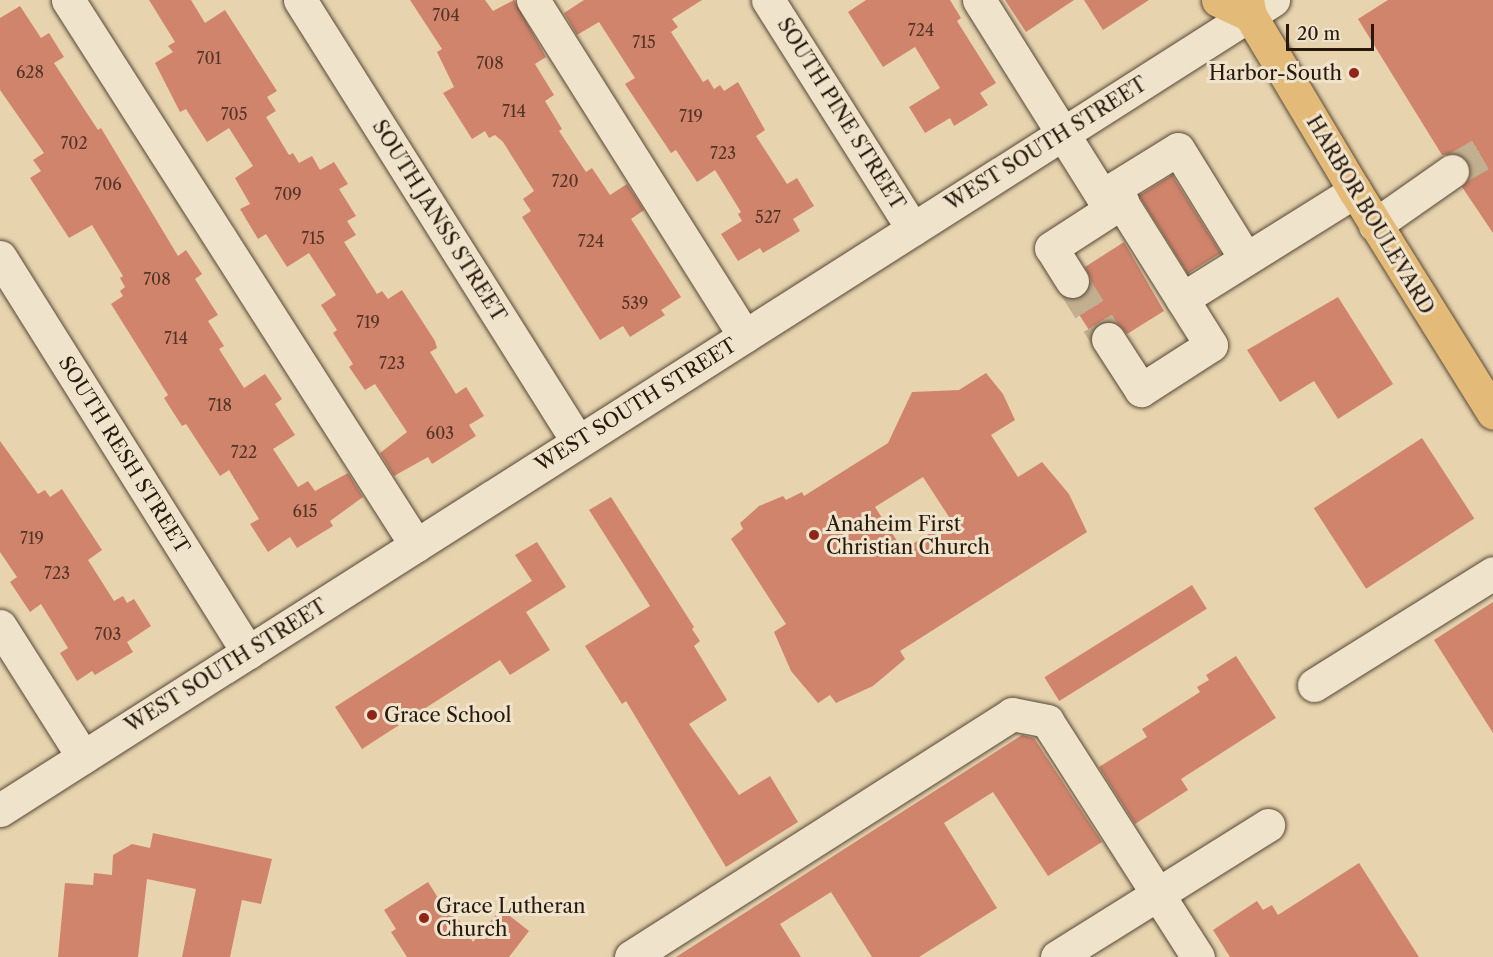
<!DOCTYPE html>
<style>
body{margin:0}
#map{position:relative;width:1493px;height:957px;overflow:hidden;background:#e7d4af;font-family:"Libre Caslon Text",serif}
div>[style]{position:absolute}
.building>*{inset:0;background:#d0846c;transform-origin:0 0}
.minor-tunnel>*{height:33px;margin-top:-16.5px;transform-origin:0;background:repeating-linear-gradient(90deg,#c1af8f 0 33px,transparent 0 49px)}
.roads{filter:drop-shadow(0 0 2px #584836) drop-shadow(0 0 2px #584836)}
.minor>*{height:33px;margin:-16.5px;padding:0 16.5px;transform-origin:16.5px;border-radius:16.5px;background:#efe3cb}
.major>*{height:33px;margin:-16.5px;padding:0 16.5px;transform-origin:16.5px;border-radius:16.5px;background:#e4ba78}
.dots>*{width:16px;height:16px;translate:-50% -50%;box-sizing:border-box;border:3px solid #efe3cb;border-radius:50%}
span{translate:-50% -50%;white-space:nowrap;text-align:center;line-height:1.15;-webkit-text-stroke:6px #efe3cb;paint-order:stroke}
.number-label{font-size:16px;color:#533425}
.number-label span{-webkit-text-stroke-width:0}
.poi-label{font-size:20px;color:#29190d}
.right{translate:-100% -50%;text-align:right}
.left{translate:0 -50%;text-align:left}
.street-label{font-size:20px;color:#29190d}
.scale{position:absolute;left:1286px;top:24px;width:88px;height:27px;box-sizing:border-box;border:3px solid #29190d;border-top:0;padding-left:8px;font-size:18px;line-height:21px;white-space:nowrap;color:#29190d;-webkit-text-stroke:4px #efe3cb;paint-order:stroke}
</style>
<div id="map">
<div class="building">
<i style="clip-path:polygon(149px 0,191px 0,205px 23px,225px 10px,277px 91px,267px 97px,276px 111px,266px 117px,289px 155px,293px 153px,299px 163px,312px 156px,320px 170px,334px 162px,348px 184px,339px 189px,356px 216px,347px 221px,356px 235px,344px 242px,377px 294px,382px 291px,388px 299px,402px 290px,435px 341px,437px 348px,430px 352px,456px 394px,466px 387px,484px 416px,469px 425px,476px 436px,432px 464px,428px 457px,394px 476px,380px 453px,407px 432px,375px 384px,365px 390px,349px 367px,353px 364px,333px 333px,337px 330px,321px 305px,336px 295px,309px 253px,287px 267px,266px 234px,258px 239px,240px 209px,250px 204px,235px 178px,253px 166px,229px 128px,207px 142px,186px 109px,180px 112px,155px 63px,173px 52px,168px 46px,175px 42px)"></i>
<i style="clip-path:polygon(410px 0,485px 0,493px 11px,514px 0,546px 57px,535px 64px,554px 95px,545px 101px,562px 129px,559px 131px,586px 172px,592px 168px,610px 195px,627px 184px,644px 210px,631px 219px,681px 297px,661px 310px,665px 315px,630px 337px,623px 326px,600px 340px,522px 217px,531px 211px,523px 199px,534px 191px,503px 142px,495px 135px,489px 138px,485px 131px,472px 139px,443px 93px,454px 87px,437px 52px,442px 49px)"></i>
<i style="clip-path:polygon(584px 0,702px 0,672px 19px,678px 27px,671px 32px,703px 82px,708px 79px,714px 89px,720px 85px,724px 91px,738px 82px,765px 130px,756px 136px,787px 184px,797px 178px,814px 206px,793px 219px,800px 231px,763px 253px,760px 248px,738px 261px,721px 234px,742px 221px,738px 214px,741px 212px,715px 170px,697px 182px,676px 150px,671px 153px,625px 84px,635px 78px,599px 22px,577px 35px,564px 13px)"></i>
<i style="clip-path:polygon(866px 0,950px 0,961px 18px,957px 21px,996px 83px,980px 93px,988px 105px,954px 126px,950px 118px,925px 133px,909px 107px,940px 88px,915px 47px,883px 67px,848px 12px)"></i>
<i style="clip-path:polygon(1005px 0,1074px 0,1026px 32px)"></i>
<i style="clip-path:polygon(1084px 0,1149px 0,1103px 30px)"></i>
<i style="clip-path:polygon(1388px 0,1493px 0,1493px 233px,1462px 187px,1469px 178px,1468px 161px,1459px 154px,1442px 155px,1358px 19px)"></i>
<i style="clip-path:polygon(20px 6px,41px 38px,49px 33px,64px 57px,54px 63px,98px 130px,101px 128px,178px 256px,186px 250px,202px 274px,195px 279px,218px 315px,208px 321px,224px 346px,219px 349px,244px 388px,265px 374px,282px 399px,275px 404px,295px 435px,273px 449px,298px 487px,308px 481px,315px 491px,348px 473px,363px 497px,330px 521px,333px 526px,297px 548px,290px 537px,268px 552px,250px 524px,259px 519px,229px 470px,220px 476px,186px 424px,182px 426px,164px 398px,168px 395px,111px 304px,123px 296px,120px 291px,125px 287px,120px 278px,123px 276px,92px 225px,69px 238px,30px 178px,41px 171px,33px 160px,44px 153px,0 90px,0 18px)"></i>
<i style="left:1172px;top:175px;width:92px;height:39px;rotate:58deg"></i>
<i style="clip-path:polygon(1124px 242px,1164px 311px,1127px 334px,1117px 323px,1108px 320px,1097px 324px,1091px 333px,1069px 299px,1082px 297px,1089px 289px,1091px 280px,1085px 267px)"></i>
<i style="clip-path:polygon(1338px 297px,1393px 384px,1338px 419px,1314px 381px,1280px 402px,1247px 350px)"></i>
<i style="clip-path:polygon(evenodd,986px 373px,1003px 394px,1015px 420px,991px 435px,1018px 477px,1042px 462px,1069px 494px,1087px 532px,900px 651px,905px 659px,873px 686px,836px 703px,830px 695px,818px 703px,791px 671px,774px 632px,786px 624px,731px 539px,743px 529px,740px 523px,759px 506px,783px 496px,786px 500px,802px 492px,804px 496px,888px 443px,912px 392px,959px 390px,986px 373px,923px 477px,951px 520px,903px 550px,875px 507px,923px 477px)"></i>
<i style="left:1422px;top:438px;width:96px;height:129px;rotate:57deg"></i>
<i style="clip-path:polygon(0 441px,38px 494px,45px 490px,50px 497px,62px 489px,102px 550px,88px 560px,114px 601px,123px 596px,127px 603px,134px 599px,151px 626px,127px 642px,133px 652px,95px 675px,92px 671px,77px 681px,60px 653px,68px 648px,41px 604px,30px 612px,10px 582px,17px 577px,0 552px)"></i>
<i style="clip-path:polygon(611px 497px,694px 627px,692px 629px,700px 641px,694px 646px,727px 700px,689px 724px,739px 795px,770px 776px,798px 822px,726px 867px,626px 701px,622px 704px,585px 646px,650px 606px,589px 510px)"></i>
<i style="clip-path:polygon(537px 542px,566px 587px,526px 612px,550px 650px,510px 675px,500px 660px,362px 749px,335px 707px,532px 581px,515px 555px)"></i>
<i style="left:1192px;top:585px;width:28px;height:174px;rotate:58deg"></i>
<i style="clip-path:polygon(1493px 602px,1493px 733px,1434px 640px)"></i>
<i style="clip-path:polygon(1236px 656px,1276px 718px,1181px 779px,1188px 790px,1135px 824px,1099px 767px,1147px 737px,1142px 729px,1200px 692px,1197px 687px,1209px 680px,1206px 675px)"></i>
<i style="clip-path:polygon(1022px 735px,1034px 738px,1102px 842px,1048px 876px,993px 792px,944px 823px,997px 908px,919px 957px,872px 957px,831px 892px,780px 924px,801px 957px,676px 957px)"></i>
<i style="clip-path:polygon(153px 833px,272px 859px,261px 904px,242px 900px,230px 957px,182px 957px,196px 889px,147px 879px,138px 957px,58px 957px,65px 883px,93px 885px,94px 873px,112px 875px,113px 855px,132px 844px,150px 848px)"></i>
<i style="clip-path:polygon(1359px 863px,1419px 957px,1230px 957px,1213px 930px,1257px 901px,1263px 910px,1272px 905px,1278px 915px)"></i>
<i style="clip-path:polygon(428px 882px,440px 901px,445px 898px,473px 942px,501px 909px,529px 931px,509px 957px,407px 957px,391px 932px,396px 929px,384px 910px)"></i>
</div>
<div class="minor-tunnel">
<i style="left:1452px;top:171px;width:48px;rotate:-30.3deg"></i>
<i style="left:1072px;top:281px;width:68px;rotate:58.2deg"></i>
</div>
<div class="roads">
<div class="minor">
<i style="left:68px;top:0;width:647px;rotate:57.44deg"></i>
<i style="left:300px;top:0;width:522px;rotate:57.83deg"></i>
<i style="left:533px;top:0;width:397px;rotate:57.8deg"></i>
<i style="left:768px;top:0;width:271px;rotate:57.7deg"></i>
<i style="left:979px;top:0;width:231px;rotate:57.9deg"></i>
<i style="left:1102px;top:196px;width:13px;rotate:-32deg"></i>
<i style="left:1375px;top:225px;width:94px;rotate:-35deg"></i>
<i style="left:0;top:257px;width:467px;rotate:57.9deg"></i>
<i style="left:1072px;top:281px;width:39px;rotate:-122deg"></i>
<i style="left:1051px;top:248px;width:85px;rotate:-32.9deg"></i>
<i style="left:1182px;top:299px;width:204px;rotate:-32deg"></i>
<i style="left:1108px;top:339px;width:61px;rotate:57.1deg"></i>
<i style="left:1141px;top:390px;width:83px;rotate:-32.7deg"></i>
<i style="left:1211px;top:345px;width:184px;rotate:-122.1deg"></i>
<i style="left:1113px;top:189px;width:76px;rotate:-31.6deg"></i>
<i style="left:1178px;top:149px;width:129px;rotate:58.3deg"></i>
<i style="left:0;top:626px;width:155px;rotate:57.6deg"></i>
<i style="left:1314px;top:685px;width:211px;rotate:-32deg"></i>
<i style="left:0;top:810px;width:1509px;rotate:-32.47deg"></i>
<i style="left:631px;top:957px;width:452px;rotate:-32.5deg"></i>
<i style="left:1012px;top:714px;width:36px;rotate:11deg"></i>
<i style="left:1047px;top:721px;width:280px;rotate:57.4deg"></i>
<i style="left:1057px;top:957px;width:249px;rotate:-32deg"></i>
</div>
<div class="major">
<i style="left:1218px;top:0;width:35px;rotate:25deg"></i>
<i style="left:1247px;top:0;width:15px;rotate:79deg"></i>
<i style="left:1250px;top:15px;width:205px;rotate:59.2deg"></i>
<i style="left:1355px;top:191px;width:261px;rotate:58.1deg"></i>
</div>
</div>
<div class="dots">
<i style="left:1354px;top:73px;background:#8f2418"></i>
<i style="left:814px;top:535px;background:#8f2418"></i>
<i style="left:372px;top:715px;background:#8f2418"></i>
<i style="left:424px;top:918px;background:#8f2418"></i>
</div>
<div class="number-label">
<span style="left:446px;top:15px">704</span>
<span style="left:921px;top:30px">724</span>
<span style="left:644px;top:42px">715</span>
<span style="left:209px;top:58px">701</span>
<span style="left:490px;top:63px">708</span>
<span style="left:30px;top:72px">628</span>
<span style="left:514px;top:111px">714</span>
<span style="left:234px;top:114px">705</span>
<span style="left:691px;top:116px">719</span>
<span style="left:74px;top:143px">702</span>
<span style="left:723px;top:153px">723</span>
<span style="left:565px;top:181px">720</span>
<span style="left:108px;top:184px">706</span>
<span style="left:288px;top:194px">709</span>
<span style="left:768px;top:217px">527</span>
<span style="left:313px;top:238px">715</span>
<span style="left:591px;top:241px">724</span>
<span style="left:157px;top:279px">708</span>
<span style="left:635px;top:303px">539</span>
<span style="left:368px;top:322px">719</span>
<span style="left:176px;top:338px">714</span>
<span style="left:392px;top:363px">723</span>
<span style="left:220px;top:405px">718</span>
<span style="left:440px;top:433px">603</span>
<span style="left:244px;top:452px">722</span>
<span style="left:305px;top:511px">615</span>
<span style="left:32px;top:538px">719</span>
<span style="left:57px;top:573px">723</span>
<span style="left:108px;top:634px">703</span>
</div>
<div class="poi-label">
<span class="right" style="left:1342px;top:73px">Harbor-South</span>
<span class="left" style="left:826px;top:536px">Anaheim First<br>Christian Church</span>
<span class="left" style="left:384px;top:715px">Grace School</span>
<span class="left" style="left:436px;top:918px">Grace Lutheran<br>Church</span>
</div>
<div class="street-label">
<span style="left:841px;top:114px;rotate:58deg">SOUTH PINE STREET</span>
<span style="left:1046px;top:144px;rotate:-32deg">WEST SOUTH STREET</span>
<span style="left:1370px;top:215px;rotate:59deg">HARBOR BOULEVARD</span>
<span style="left:439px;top:221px;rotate:58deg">SOUTH JANSS STREET</span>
<span style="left:636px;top:405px;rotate:-32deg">WEST SOUTH STREET</span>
<span style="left:124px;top:455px;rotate:58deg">SOUTH RESH STREET</span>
<span style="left:226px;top:666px;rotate:-32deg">WEST SOUTH STREET</span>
</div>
<div class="scale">20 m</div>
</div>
